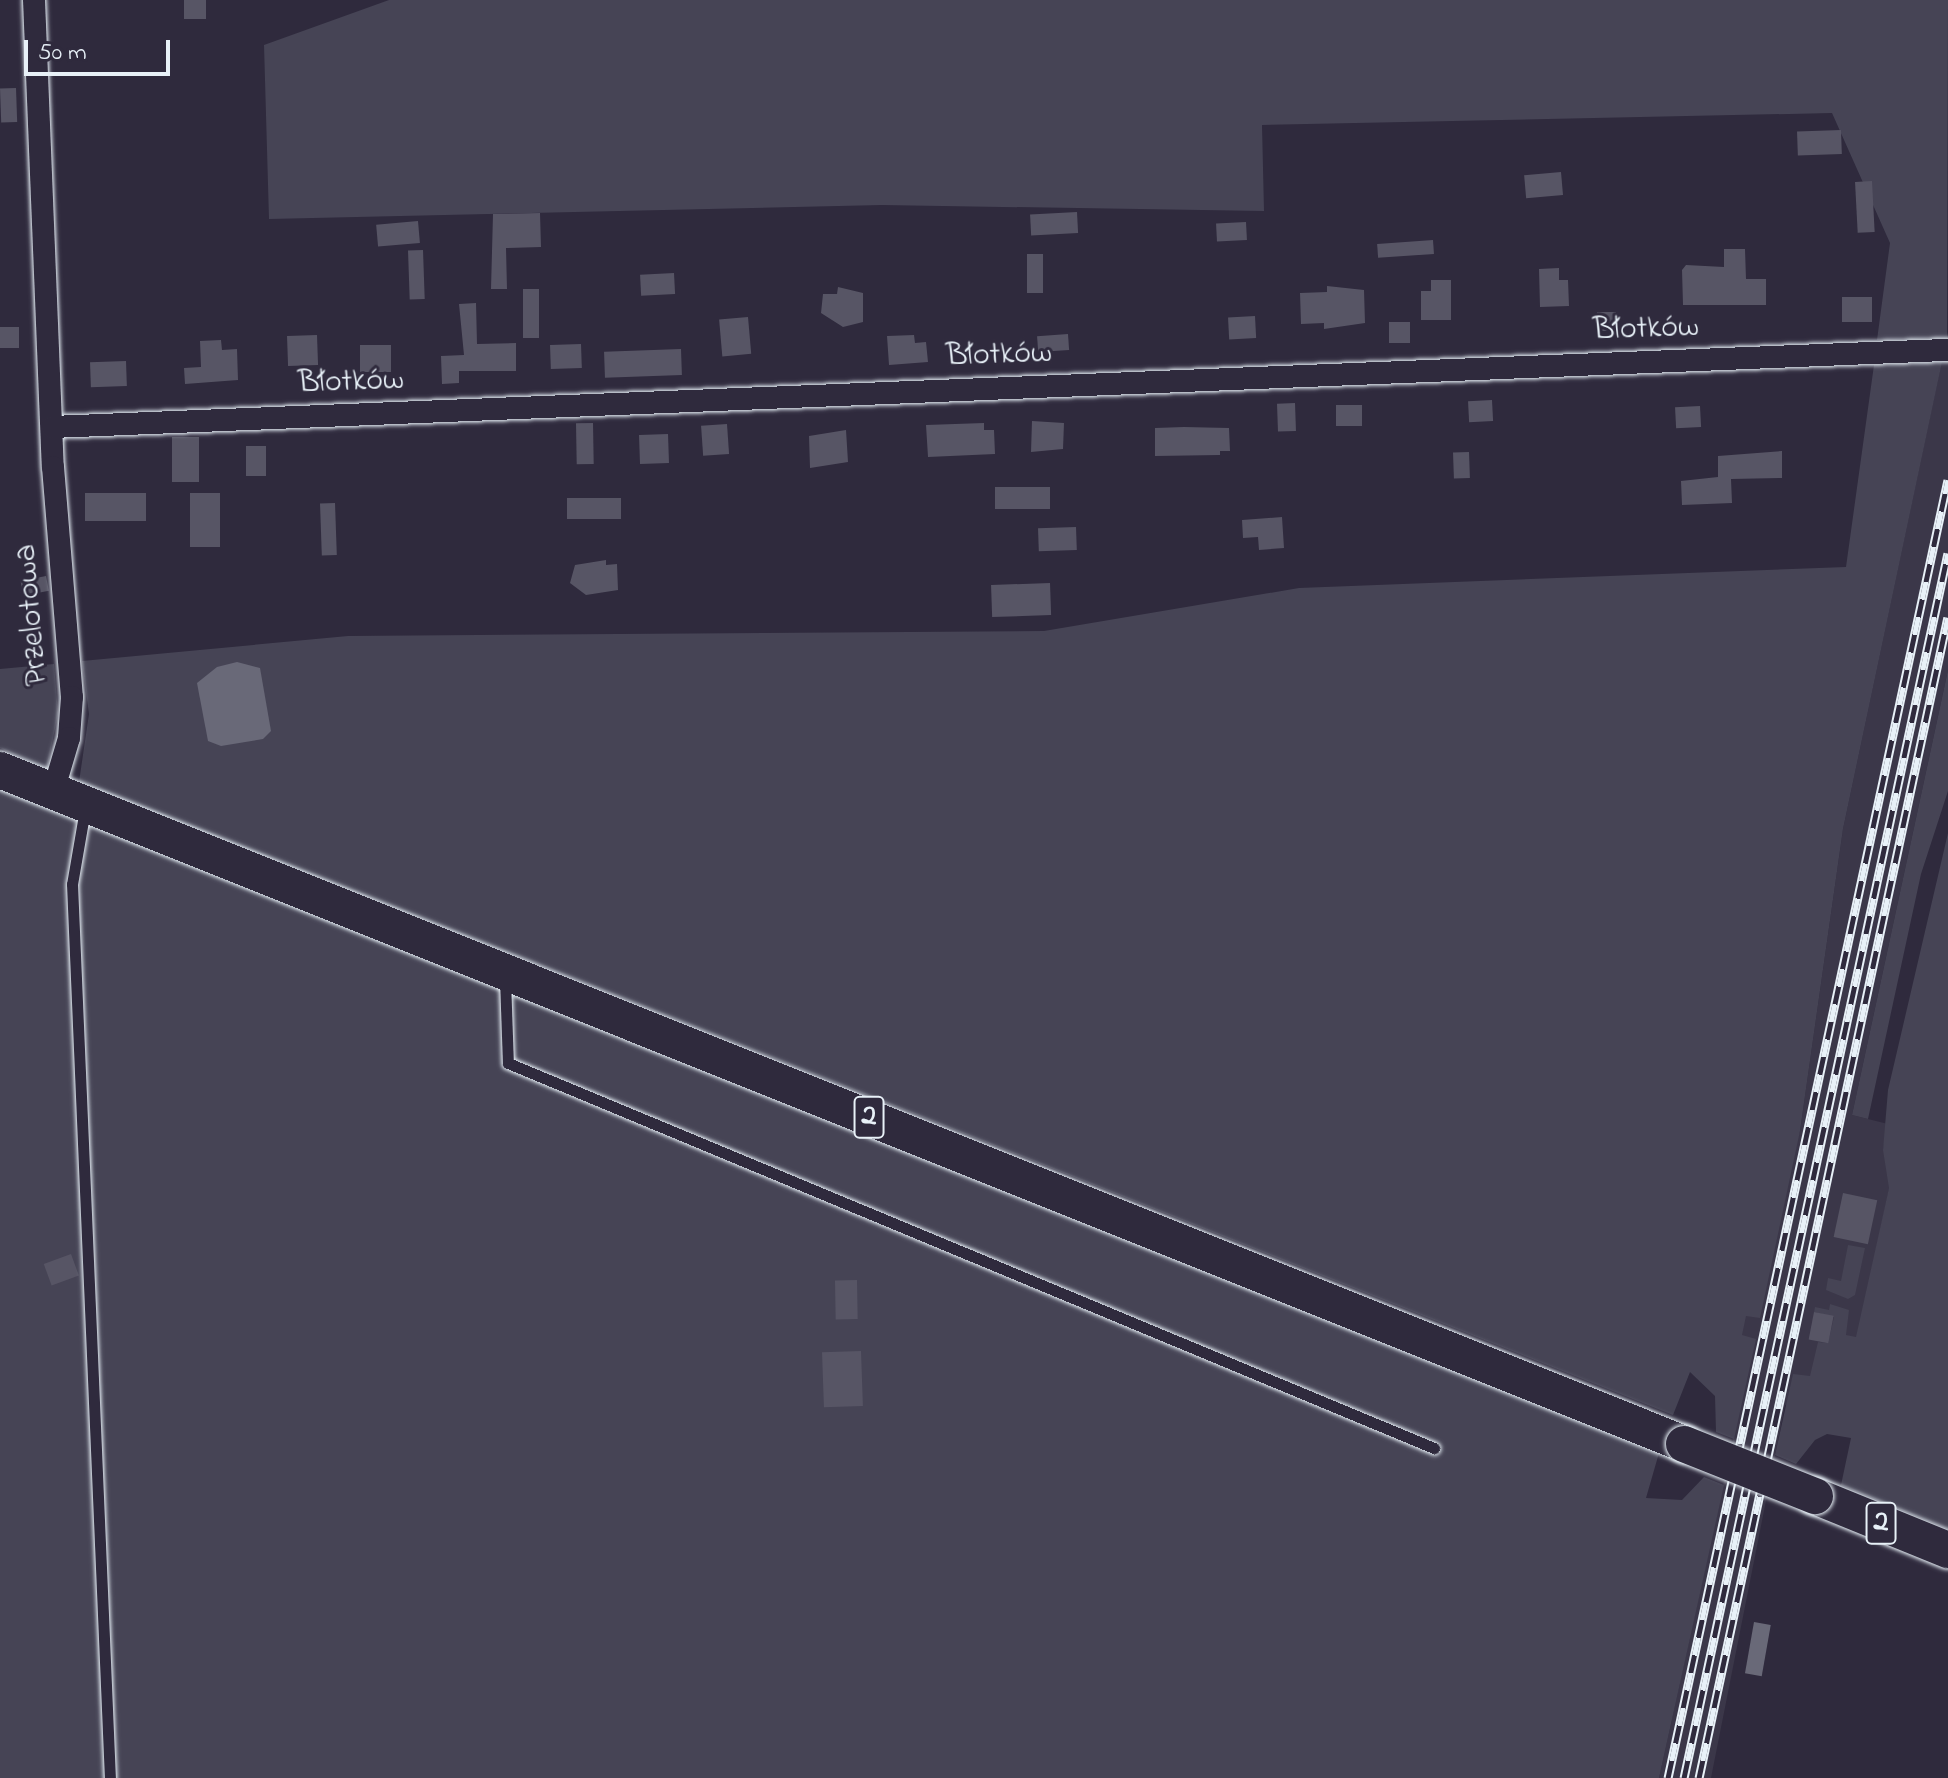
<!DOCTYPE html>
<meta charset="utf-8">
<style>
body{margin:0}
#map{position:relative;width:1948px;height:1778px;overflow:hidden;background:#2f2a3d;font-family:"Indie Flower",sans-serif}
div>[style]{position:absolute}
.built>*{inset:0;background:#3b3749}
.green>*{inset:0;background:#464455}
.water>*{inset:0;background:#696978;transform-origin:0 0}
.building>*{inset:0;background:#575565;transform-origin:0 0}
.roads{filter:drop-shadow(0 0 2px #e8f1f8) drop-shadow(0 0 2px #e8f1f8)}
.service>*{height:11px;margin:-5.5px;padding:0 5.5px;transform-origin:5.5px;border-radius:5.5px;background:#2f2a3d}
.minor>*{height:22px;margin:-11px;padding:0 11px;transform-origin:11px;border-radius:11px;background:#2f2a3d}
.trunk>*{height:36px;margin:-18px;padding:0 18px;transform-origin:18px;border-radius:18px;background:#2f2a3d}
.rail>*{height:9px;margin-top:-4.5px;transform-origin:0;background:repeating-linear-gradient(90deg,#2f2a3d 0 18px,#e8f1f8 0 36px);box-sizing:border-box;border-block:2px solid #e8f1f8}
.bridges{filter:drop-shadow(0 0 2px #e8f1f8) drop-shadow(0 0 2px #e8f1f8)}
.trunk-bridge>*{height:36px;margin:-18px;padding:0 18px;transform-origin:18px;border-radius:18px;background:#2f2a3d}
span{translate:-50% -50%;white-space:nowrap;text-align:center;line-height:1.15;-webkit-text-stroke:6px #2f2a3d;paint-order:stroke}
.shield-label span{padding:2px 6px;background:#2f2a3d;border:2px solid;border-radius:6px;-webkit-text-stroke-width:0}
.shield-label{font-size:30px;color:#e8f1f8;font-weight:700}
.street-label{font-size:32px;color:#e8f1f8}
.scale{position:absolute;left:24px;top:40px;width:146px;height:36px;box-sizing:border-box;border:4px solid #e8f1f8;border-top:0;padding-left:10px;font-size:24px;line-height:28px;white-space:nowrap;color:#e8f1f8;-webkit-text-stroke:6px #2f2a3d;paint-order:stroke}
</style>
<div id="map">
<div class="built">
<i style="clip-path:polygon(1948px 332px,1948px 670px,1852px 1115px,1888px 1124px,1883px 1149px,1897px 1153px,1844px 1396px,1785px 1405px,1711px 1778px,1659px 1778px,1742px 1399px,1726px 1396px,1757px 1255px,1800px 1131px,1843px 829px)"></i>
</div>
<div class="green">
<i style="clip-path:polygon(389px 0,1948px 0,1947px 338px,1877px 340px,1890px 243px,1832px 113px,1262px 125px,1264px 211px,882px 205px,269px 219px,264px 45px)"></i>
<i style="clip-path:polygon(1942px 362px,1843px 829px,1800px 1131px,1760px 1318px,1746px 1316px,1742px 1335px,1756px 1339px,1734px 1439px,1716px 1432px,1715px 1396px,1690px 1372px,1673px 1415px,79px 782px,89px 714px,82px 661px,348px 636px,1044px 631px,1299px 588px,1846px 567px,1874px 365px)"></i>
<i style="clip-path:polygon(54px 664px,58px 713px,47px 769px,0 748px,0 669px)"></i>
<i style="clip-path:polygon(1948px 670px,1948px 791px,1921px 874px,1868px 1119px,1852px 1115px)"></i>
<i style="clip-path:polygon(0 789px,1659px 1453px,1646px 1498px,1682px 1500px,1704px 1477px,1724px 1485px,1659px 1778px,0 1778px)"></i>
<i style="clip-path:polygon(1948px 833px,1948px 1529px,1841px 1485px,1851px 1438px,1827px 1434px,1815px 1440px,1796px 1464px,1775px 1455px,1793px 1374px,1810px 1376px,1818px 1342px,1828px 1343px,1834px 1317px,1814px 1312px,1815px 1307px,1829px 1310px,1830px 1304px,1849px 1310px,1846px 1335px,1856px 1337px,1889px 1188px,1883px 1150px,1888px 1090px)"></i>
<i style="clip-path:polygon(1848px 1245px,1865px 1248px,1855px 1295px,1848px 1299px,1826px 1290px,1828px 1278px,1841px 1281px)"></i>
</div>
<div class="water">
<i style="clip-path:polygon(237px 662px,260px 668px,271px 731px,263px 739px,221px 746px,208px 741px,197px 683px,217px 667px)"></i>
<i style="left:1754px;top:1622px;width:17px;height:52px;rotate:10deg"></i>
</div>
<div class="building">
<i style="left:184px;top:0;width:22px;height:19px"></i>
<i style="left:16px;top:88px;width:34px;height:16px;rotate:88deg"></i>
<i style="left:1841px;top:130px;width:24px;height:44px;rotate:88deg"></i>
<i style="left:1561px;top:172px;width:23px;height:37px;rotate:85deg"></i>
<i style="left:1872px;top:181px;width:51px;height:17px;rotate:87deg"></i>
<i style="left:1077px;top:212px;width:21px;height:47px;rotate:87deg"></i>
<i style="clip-path:polygon(540px 213px,541px 247px,506px 248px,507px 289px,491px 289px,493px 214px)"></i>
<i style="left:418px;top:221px;width:22px;height:42px;rotate:85deg"></i>
<i style="left:1246px;top:222px;width:18px;height:30px;rotate:87deg"></i>
<i style="left:1433px;top:240px;width:14px;height:56px;rotate:86deg"></i>
<i style="clip-path:polygon(1724px 249px,1745px 249px,1746px 279px,1766px 279px,1766px 305px,1683px 305px,1682px 270px,1686px 265px,1724px 267px)"></i>
<i style="left:423px;top:250px;width:49px;height:15px;rotate:88deg"></i>
<i style="left:1027px;top:254px;width:16px;height:39px"></i>
<i style="clip-path:polygon(1559px 268px,1559px 280px,1568px 280px,1569px 306px,1540px 307px,1539px 269px)"></i>
<i style="left:674px;top:273px;width:21px;height:34px;rotate:87deg"></i>
<i style="clip-path:polygon(1431px 280px,1451px 280px,1451px 320px,1421px 320px,1421px 291px,1431px 291px)"></i>
<i style="clip-path:polygon(1327px 286px,1364px 290px,1365px 323px,1324px 329px,1324px 323px,1301px 324px,1300px 293px,1327px 292px)"></i>
<i style="clip-path:polygon(838px 287px,863px 293px,863px 322px,843px 327px,821px 313px,823px 294px,837px 294px)"></i>
<i style="left:523px;top:289px;width:16px;height:49px"></i>
<i style="left:1842px;top:297px;width:30px;height:25px"></i>
<i style="clip-path:polygon(476px 303px,477px 344px,516px 343px,516px 371px,459px 371px,459px 383px,442px 384px,441px 356px,464px 355px,459px 304px)"></i>
<i style="left:1597px;top:312px;width:19px;height:19px"></i>
<i style="left:1255px;top:316px;width:22px;height:27px;rotate:87deg"></i>
<i style="left:748px;top:317px;width:37px;height:29px;rotate:85deg"></i>
<i style="left:1389px;top:322px;width:21px;height:21px"></i>
<i style="left:0;top:327px;width:19px;height:21px"></i>
<i style="left:1068px;top:334px;width:16px;height:31px;rotate:86deg"></i>
<i style="left:317px;top:335px;width:30px;height:30px;rotate:88deg"></i>
<i style="clip-path:polygon(914px 335px,915px 343px,926px 342px,928px 362px,889px 365px,887px 336px)"></i>
<i style="clip-path:polygon(221px 340px,222px 350px,237px 349px,238px 380px,185px 384px,184px 368px,201px 367px,200px 341px)"></i>
<i style="left:581px;top:344px;width:24px;height:31px;rotate:88deg"></i>
<i style="left:360px;top:345px;width:31px;height:27px"></i>
<i style="left:681px;top:349px;width:26px;height:77px;rotate:88deg"></i>
<i style="left:126px;top:361px;width:25px;height:36px;rotate:88deg"></i>
<i style="left:1492px;top:400px;width:21px;height:24px;rotate:87deg"></i>
<i style="left:1295px;top:403px;width:28px;height:18px;rotate:88deg"></i>
<i style="left:1336px;top:405px;width:26px;height:21px"></i>
<i style="left:1700px;top:406px;width:21px;height:25px;rotate:87deg"></i>
<i style="clip-path:polygon(1032px 421px,1064px 423px,1063px 449px,1031px 452px)"></i>
<i style="left:593px;top:423px;width:41px;height:17px;rotate:89deg"></i>
<i style="clip-path:polygon(984px 423px,984px 430px,994px 430px,995px 454px,928px 457px,926px 425px)"></i>
<i style="left:727px;top:424px;width:30px;height:26px;rotate:86deg"></i>
<i style="clip-path:polygon(1184px 427px,1229px 428px,1230px 451px,1220px 451px,1220px 455px,1155px 456px,1155px 428px)"></i>
<i style="clip-path:polygon(846px 430px,848px 462px,810px 468px,809px 436px)"></i>
<i style="left:668px;top:434px;width:29px;height:29px;rotate:88deg"></i>
<i style="left:172px;top:437px;width:27px;height:45px"></i>
<i style="left:246px;top:446px;width:20px;height:30px"></i>
<i style="clip-path:polygon(1782px 451px,1782px 478px,1731px 479px,1732px 503px,1682px 505px,1681px 481px,1718px 477px,1718px 456px)"></i>
<i style="left:1469px;top:452px;width:26px;height:16px;rotate:88deg"></i>
<i style="left:1050px;top:487px;width:22px;height:55px;rotate:90deg"></i>
<i style="left:146px;top:493px;width:28px;height:61px;rotate:90deg"></i>
<i style="left:190px;top:493px;width:30px;height:54px"></i>
<i style="left:621px;top:498px;width:21px;height:54px;rotate:90deg"></i>
<i style="left:335px;top:503px;width:52px;height:15px;rotate:88deg"></i>
<i style="clip-path:polygon(1282px 517px,1284px 548px,1259px 550px,1258px 537px,1243px 538px,1242px 520px)"></i>
<i style="left:1076px;top:527px;width:23px;height:38px;rotate:88deg"></i>
<i style="clip-path:polygon(606px 560px,606px 565px,617px 564px,618px 590px,586px 595px,570px 583px,575px 565px)"></i>
<i style="left:46px;top:576px;width:15px;height:26px;rotate:79deg"></i>
<i style="left:1050px;top:583px;width:32px;height:59px;rotate:88deg"></i>
<i style="left:1843px;top:1193px;width:35px;height:45px;rotate:12deg"></i>
<i style="left:71px;top:1254px;width:23px;height:29px;rotate:70deg"></i>
<i style="left:857px;top:1280px;width:39px;height:22px;rotate:89deg"></i>
<i style="left:1814px;top:1312px;width:20px;height:28px;rotate:11deg"></i>
<i style="left:861px;top:1351px;width:55px;height:39px;rotate:88deg"></i>
</div>
<div class="roads">
<div class="service">
<i style="left:85px;top:809px;width:76px;rotate:99.8deg"></i>
<i style="left:72px;top:884px;width:895px;rotate:87.57deg"></i>
<i style="left:505px;top:979px;width:84px;rotate:88deg"></i>
<i style="left:508px;top:1063px;width:1003px;rotate:22.58deg"></i>
</div>
<div class="minor">
<i style="left:34px;top:0;width:467px;rotate:87.7deg"></i>
<i style="left:53px;top:467px;width:231px;rotate:85.3deg"></i>
<i style="left:72px;top:697px;width:41px;rotate:94.2deg"></i>
<i style="left:69px;top:738px;width:56px;rotate:106.5deg"></i>
<i style="left:52px;top:427px;width:1898px;rotate:-2.33deg"></i>
</div>
<div class="trunk">
<i style="left:0;top:770px;width:1814px;rotate:21.81deg"></i>
<i style="left:1815px;top:1496px;width:144px;rotate:22.1deg"></i>
</div>
</div>
<div class="rail">
<i style="left:1668px;top:1778px;width:1328px;rotate:-77.83deg"></i>
<i style="left:1684px;top:1778px;width:1253px;rotate:-77.84deg"></i>
<i style="left:1699px;top:1778px;width:1187px;rotate:-77.9deg"></i>
</div>
<div class="bridges">
<div class="trunk-bridge">
<i style="left:1684px;top:1444px;width:141px;rotate:21.7deg"></i>
</div>
</div>
<div class="shield-label">
<span style="left:869px;top:1117px">2</span>
<span style="left:1881px;top:1523px">2</span>
</div>
<div class="street-label">
<span style="left:1646px;top:330px;rotate:-2deg">Błotków</span>
<span style="left:999px;top:356px;rotate:-2deg">Błotków</span>
<span style="left:351px;top:383px;rotate:-2deg">Błotków</span>
<span style="left:33px;top:615px;rotate:-95deg">Przelotowa</span>
</div>
<div class="scale">50 m</div>
</div>
